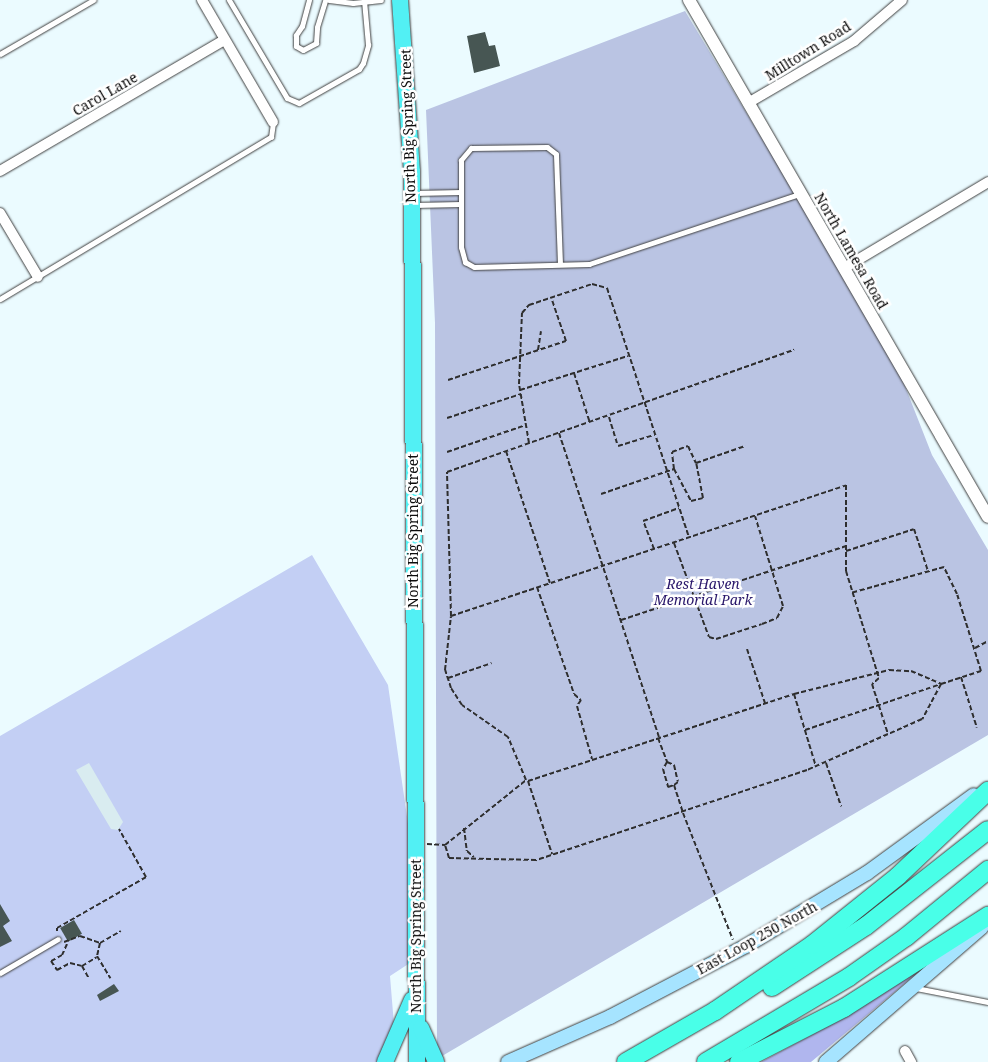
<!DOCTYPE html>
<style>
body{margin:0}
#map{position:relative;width:988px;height:1062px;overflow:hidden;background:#ebfbff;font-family:"Noto Serif",serif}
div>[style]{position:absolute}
.green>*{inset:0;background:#b0b6ee}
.cemetery>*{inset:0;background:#bac4e3}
.pitch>*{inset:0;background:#c3cff4}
.plaza>*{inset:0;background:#d9ecf0}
.building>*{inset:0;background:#475653;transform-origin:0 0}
.path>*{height:2px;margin-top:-1px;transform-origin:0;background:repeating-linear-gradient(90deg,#2e2e2e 0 5px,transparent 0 7.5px)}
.roads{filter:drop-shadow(0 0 1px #3f3f3f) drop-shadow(0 0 1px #3f3f3f)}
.service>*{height:5px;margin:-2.5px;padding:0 2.5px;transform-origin:2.5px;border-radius:2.5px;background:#fff}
.minor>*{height:10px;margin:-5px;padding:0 5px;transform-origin:5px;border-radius:5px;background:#fff}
.tertiary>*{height:12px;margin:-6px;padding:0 6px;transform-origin:6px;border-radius:6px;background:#fff}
.secondary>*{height:14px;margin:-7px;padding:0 7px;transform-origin:7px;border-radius:7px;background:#a6e4ff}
.trunk>*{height:16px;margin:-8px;padding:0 8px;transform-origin:8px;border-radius:8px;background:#52f0f4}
.motorway>*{height:18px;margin:-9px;padding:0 9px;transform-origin:9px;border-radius:9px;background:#49ffe8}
span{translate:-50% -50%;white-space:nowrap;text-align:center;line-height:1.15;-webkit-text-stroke:5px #fff;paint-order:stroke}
.street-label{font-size:14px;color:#0c0c0c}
.park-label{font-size:14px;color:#28166a;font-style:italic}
</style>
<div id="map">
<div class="green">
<i style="clip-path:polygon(913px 971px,916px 974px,811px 1062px,761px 1062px,847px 1016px)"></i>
</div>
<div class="cemetery">
<i style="clip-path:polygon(685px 11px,834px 258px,901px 376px,932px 455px,988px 550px,988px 735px,437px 1059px,435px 323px,426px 110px)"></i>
</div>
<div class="pitch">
<i style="clip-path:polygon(312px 555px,388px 685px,416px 879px,416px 959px,390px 976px,394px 1025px,381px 1062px,0 1062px,0 736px)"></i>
</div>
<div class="plaza">
<i style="clip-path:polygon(89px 763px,123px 822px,118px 830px,111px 829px,76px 770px)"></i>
</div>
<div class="building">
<i style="clip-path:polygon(485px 32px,489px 46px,495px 45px,500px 66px,474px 73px,467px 36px)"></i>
<i style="clip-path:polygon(0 904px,10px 921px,3px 926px,12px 941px,0 947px)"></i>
<i style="left:74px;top:920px;width:16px;height:16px;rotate:60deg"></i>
<i style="clip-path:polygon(114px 984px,119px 991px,100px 1001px,97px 995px)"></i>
</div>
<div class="path">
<i style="left:538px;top:350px;width:19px;rotate:-81deg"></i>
<i style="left:574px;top:373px;width:52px;rotate:72.3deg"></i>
<i style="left:448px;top:380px;width:124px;rotate:-18.3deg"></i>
<i style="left:566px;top:341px;width:46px;rotate:-108.8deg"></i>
<i style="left:520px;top:390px;width:113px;rotate:-17.5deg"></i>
<i style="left:609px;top:417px;width:30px;rotate:73deg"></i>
<i style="left:618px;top:446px;width:38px;rotate:-17deg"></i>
<i style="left:447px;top:418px;width:78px;rotate:-18deg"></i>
<i style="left:559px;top:433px;width:320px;rotate:71.8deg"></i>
<i style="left:529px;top:443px;width:60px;rotate:-99.6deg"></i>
<i style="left:519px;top:384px;width:71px;rotate:-87.6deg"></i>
<i style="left:522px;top:313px;width:11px;rotate:-49deg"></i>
<i style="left:529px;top:305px;width:66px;rotate:-18.4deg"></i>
<i style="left:592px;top:284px;width:16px;rotate:15deg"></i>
<i style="left:607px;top:288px;width:262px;rotate:71.8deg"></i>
<i style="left:506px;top:451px;width:139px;rotate:71.6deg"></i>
<i style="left:447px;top:452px;width:83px;rotate:-18.9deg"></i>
<i style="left:674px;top:469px;width:36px;rotate:62deg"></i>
<i style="left:691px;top:501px;width:12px;rotate:-14deg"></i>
<i style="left:703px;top:498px;width:36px;rotate:-101deg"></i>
<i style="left:601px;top:494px;width:77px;rotate:-18.9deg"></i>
<i style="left:674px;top:469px;width:17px;rotate:-97deg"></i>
<i style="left:672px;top:452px;width:17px;rotate:-21deg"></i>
<i style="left:688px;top:446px;width:19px;rotate:65deg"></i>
<i style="left:696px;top:463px;width:52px;rotate:-19.1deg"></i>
<i style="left:674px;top:543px;width:100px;rotate:69.6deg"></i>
<i style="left:709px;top:637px;width:7px;rotate:16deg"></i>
<i style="left:716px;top:639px;width:48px;rotate:-18.1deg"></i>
<i style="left:762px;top:624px;width:16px;rotate:-22deg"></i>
<i style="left:777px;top:618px;width:13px;rotate:-63deg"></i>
<i style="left:783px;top:606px;width:94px;rotate:-107.3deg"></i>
<i style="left:654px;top:549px;width:30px;rotate:-111deg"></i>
<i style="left:643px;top:521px;width:38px;rotate:-20deg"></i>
<i style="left:846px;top:551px;width:71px;rotate:-17.9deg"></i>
<i style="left:914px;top:529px;width:44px;rotate:71.6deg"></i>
<i style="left:537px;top:587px;width:113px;rotate:70.9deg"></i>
<i style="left:574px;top:694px;width:9px;rotate:41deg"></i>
<i style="left:581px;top:700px;width:7px;rotate:124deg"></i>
<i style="left:577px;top:706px;width:55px;rotate:74.2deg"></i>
<i style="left:451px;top:616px;width:144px;rotate:-91.6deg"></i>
<i style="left:447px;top:472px;width:368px;rotate:-19.4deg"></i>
<i style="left:621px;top:620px;width:237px;rotate:-18.2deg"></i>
<i style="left:975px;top:648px;width:15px;rotate:-28deg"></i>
<i style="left:747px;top:649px;width:57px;rotate:71.6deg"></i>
<i style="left:961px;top:677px;width:53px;rotate:72.6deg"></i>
<i style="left:448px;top:678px;width:46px;rotate:-18.8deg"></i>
<i style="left:794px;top:694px;width:76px;rotate:73.2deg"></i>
<i style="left:805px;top:730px;width:144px;rotate:-18.7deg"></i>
<i style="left:941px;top:684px;width:40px;rotate:118deg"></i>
<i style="left:922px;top:719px;width:36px;rotate:156deg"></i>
<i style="left:658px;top:738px;width:26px;rotate:69deg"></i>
<i style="left:667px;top:762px;width:8px;rotate:23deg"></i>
<i style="left:674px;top:765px;width:17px;rotate:77deg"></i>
<i style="left:678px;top:782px;width:5px;rotate:143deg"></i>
<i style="left:674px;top:785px;width:29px;rotate:72deg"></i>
<i style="left:683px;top:813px;width:136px;rotate:68.5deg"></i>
<i style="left:667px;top:762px;width:8px;rotate:120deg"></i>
<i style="left:663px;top:769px;width:19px;rotate:74deg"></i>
<i style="left:668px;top:787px;width:6px;rotate:-18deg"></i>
<i style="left:826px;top:763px;width:46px;rotate:70.8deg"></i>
<i style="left:528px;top:781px;width:280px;rotate:-18.1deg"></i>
<i style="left:794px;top:694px;width:98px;rotate:-14.2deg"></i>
<i style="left:889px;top:670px;width:22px;rotate:3deg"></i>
<i style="left:911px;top:671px;width:33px;rotate:23deg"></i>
<i style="left:941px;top:684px;width:42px;rotate:-18deg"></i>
<i style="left:981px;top:671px;width:81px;rotate:-107.3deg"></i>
<i style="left:957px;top:594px;width:30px;rotate:-116deg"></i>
<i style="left:944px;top:567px;width:97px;rotate:164.4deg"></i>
<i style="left:528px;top:781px;width:77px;rotate:71.8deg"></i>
<i style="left:464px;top:828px;width:23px;rotate:83deg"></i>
<i style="left:467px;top:851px;width:9px;rotate:41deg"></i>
<i style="left:427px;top:844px;width:18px;rotate:3deg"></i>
<i style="left:445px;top:845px;width:104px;rotate:-38.7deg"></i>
<i style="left:526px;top:780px;width:47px;rotate:-112.7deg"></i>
<i style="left:508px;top:737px;width:56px;rotate:-145.2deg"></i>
<i style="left:462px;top:705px;width:20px;rotate:-123deg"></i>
<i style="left:451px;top:688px;width:19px;rotate:-108deg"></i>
<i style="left:445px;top:670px;width:54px;rotate:-83.7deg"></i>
<i style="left:451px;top:616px;width:416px;rotate:-18.3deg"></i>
<i style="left:846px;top:485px;width:86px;rotate:90deg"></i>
<i style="left:846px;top:571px;width:112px;rotate:72.9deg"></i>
<i style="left:879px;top:678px;width:9px;rotate:139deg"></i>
<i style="left:872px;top:684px;width:52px;rotate:72.3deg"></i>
<i style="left:888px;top:734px;width:89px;rotate:156deg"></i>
<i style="left:807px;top:770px;width:286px;rotate:161.6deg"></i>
<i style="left:536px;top:860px;width:87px;rotate:-178.7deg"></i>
<i style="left:449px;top:858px;width:14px;rotate:-107deg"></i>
<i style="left:57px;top:931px;width:3px;rotate:-90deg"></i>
<i style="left:57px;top:928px;width:103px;rotate:-29.8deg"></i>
<i style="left:146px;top:877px;width:55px;rotate:-119.4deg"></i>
<i style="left:64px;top:942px;width:17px;rotate:-21deg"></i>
<i style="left:80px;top:936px;width:21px;rotate:19deg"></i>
<i style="left:100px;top:943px;width:24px;rotate:-30deg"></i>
<i style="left:100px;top:943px;width:13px;rotate:103deg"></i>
<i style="left:97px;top:956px;width:26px;rotate:59deg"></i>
<i style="left:67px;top:944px;width:12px;rotate:114deg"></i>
<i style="left:62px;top:955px;width:13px;rotate:151deg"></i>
<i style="left:51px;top:961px;width:11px;rotate:56deg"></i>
<i style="left:57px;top:970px;width:15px;rotate:-28deg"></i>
<i style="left:70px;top:963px;width:12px;rotate:14deg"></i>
<i style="left:82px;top:966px;width:13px;rotate:61deg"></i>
<i style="left:82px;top:966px;width:17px;rotate:-31deg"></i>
</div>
<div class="roads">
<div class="service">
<i style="left:229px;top:0;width:114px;rotate:59.4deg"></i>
<i style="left:287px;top:98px;width:13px;rotate:23deg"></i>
<i style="left:299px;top:103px;width:69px;rotate:-29.5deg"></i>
<i style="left:359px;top:69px;width:7px;rotate:-56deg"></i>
<i style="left:363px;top:63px;width:19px;rotate:-74deg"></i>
<i style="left:368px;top:45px;width:45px;rotate:-95.1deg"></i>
<i style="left:309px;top:0;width:27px;rotate:105deg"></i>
<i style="left:302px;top:26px;width:11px;rotate:124deg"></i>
<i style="left:296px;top:35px;width:11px;rotate:90deg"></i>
<i style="left:296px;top:46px;width:8px;rotate:30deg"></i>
<i style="left:303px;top:50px;width:15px;rotate:-28deg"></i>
<i style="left:316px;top:43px;width:16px;rotate:-86deg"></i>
<i style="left:317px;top:27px;width:28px;rotate:-73deg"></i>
<i style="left:329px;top:0;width:24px;rotate:7deg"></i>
<i style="left:353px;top:3px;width:28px;rotate:-6deg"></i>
<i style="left:0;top:54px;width:108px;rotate:-30.1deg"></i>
<i style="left:414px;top:193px;width:47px;rotate:-1.2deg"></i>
<i style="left:414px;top:205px;width:47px;rotate:-1.2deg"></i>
<i style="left:560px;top:264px;width:110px;rotate:-92.1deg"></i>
<i style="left:556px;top:154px;width:11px;rotate:-142deg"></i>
<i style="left:547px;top:147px;width:76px;rotate:179.2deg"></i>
<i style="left:471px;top:148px;width:16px;rotate:130deg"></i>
<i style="left:461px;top:160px;width:87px;rotate:90deg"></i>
<i style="left:461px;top:247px;width:16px;rotate:75deg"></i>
<i style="left:465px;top:262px;width:10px;rotate:29deg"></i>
<i style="left:474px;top:267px;width:115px;rotate:-1.5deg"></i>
<i style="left:589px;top:264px;width:222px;rotate:-18.4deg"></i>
<i style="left:0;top:299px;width:316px;rotate:-30.9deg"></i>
<i style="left:271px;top:137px;width:15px;rotate:-82deg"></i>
<i style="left:0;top:973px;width:67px;rotate:-30.4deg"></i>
<i style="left:916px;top:988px;width:73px;rotate:11deg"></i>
</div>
<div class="minor">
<i style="left:202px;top:0;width:141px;rotate:59.8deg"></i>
<i style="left:748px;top:103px;width:123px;rotate:-30.3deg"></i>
<i style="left:854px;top:41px;width:63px;rotate:-40.5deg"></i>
<i style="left:0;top:171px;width:259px;rotate:-30.3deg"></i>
<i style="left:0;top:213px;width:74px;rotate:59.3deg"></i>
<i style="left:844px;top:268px;width:168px;rotate:-30.8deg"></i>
<i style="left:905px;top:1051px;width:13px;rotate:61deg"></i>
</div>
<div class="tertiary">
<i style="left:689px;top:0;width:597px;rotate:59.96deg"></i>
</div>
<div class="secondary">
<i style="left:508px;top:1062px;width:111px;rotate:-23.8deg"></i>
<i style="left:610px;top:1017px;width:153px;rotate:-27.6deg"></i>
<i style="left:746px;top:946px;width:141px;rotate:-31.1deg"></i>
<i style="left:867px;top:873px;width:132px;rotate:-36.1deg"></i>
<i style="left:826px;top:1062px;width:206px;rotate:-40.9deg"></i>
</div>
<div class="trunk">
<i style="left:400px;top:0;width:172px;rotate:86deg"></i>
<i style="left:412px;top:172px;width:890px;rotate:89.68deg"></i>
<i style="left:421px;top:1028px;width:37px;rotate:66deg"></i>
<i style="left:385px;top:1062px;width:68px;rotate:-66.5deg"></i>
</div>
<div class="motorway">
<i style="left:772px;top:987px;width:112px;rotate:-33deg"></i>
<i style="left:866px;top:926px;width:155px;rotate:-38.2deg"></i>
<i style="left:626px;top:1062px;width:103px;rotate:-29.8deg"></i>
<i style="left:715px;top:1011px;width:117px;rotate:-34.2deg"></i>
<i style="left:812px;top:945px;width:110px;rotate:-38.7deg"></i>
<i style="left:898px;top:876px;width:124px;rotate:-43.4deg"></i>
<i style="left:706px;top:1062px;width:166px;rotate:-30.7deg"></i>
<i style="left:849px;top:977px;width:70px;rotate:-35.1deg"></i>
<i style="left:906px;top:937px;width:106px;rotate:-39.3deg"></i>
<i style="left:739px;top:1062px;width:118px;rotate:-27.2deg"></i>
<i style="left:844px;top:1008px;width:171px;rotate:-32.6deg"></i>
</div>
</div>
<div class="street-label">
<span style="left:808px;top:51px;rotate:-32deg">Milltown Road</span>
<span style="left:105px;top:94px;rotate:-30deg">Carol Lane</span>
<span style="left:408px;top:126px;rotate:-92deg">North Big Spring Street</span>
<span style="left:851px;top:251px;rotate:60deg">North Lamesa Road</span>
<span style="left:413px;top:531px;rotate:-90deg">North Big Spring Street</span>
<span style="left:416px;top:936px;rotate:-90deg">North Big Spring Street</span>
<span style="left:757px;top:938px;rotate:-29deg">East Loop 250 North</span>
</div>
<div class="park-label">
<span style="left:703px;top:592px">Rest Haven<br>Memorial Park</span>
</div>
</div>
